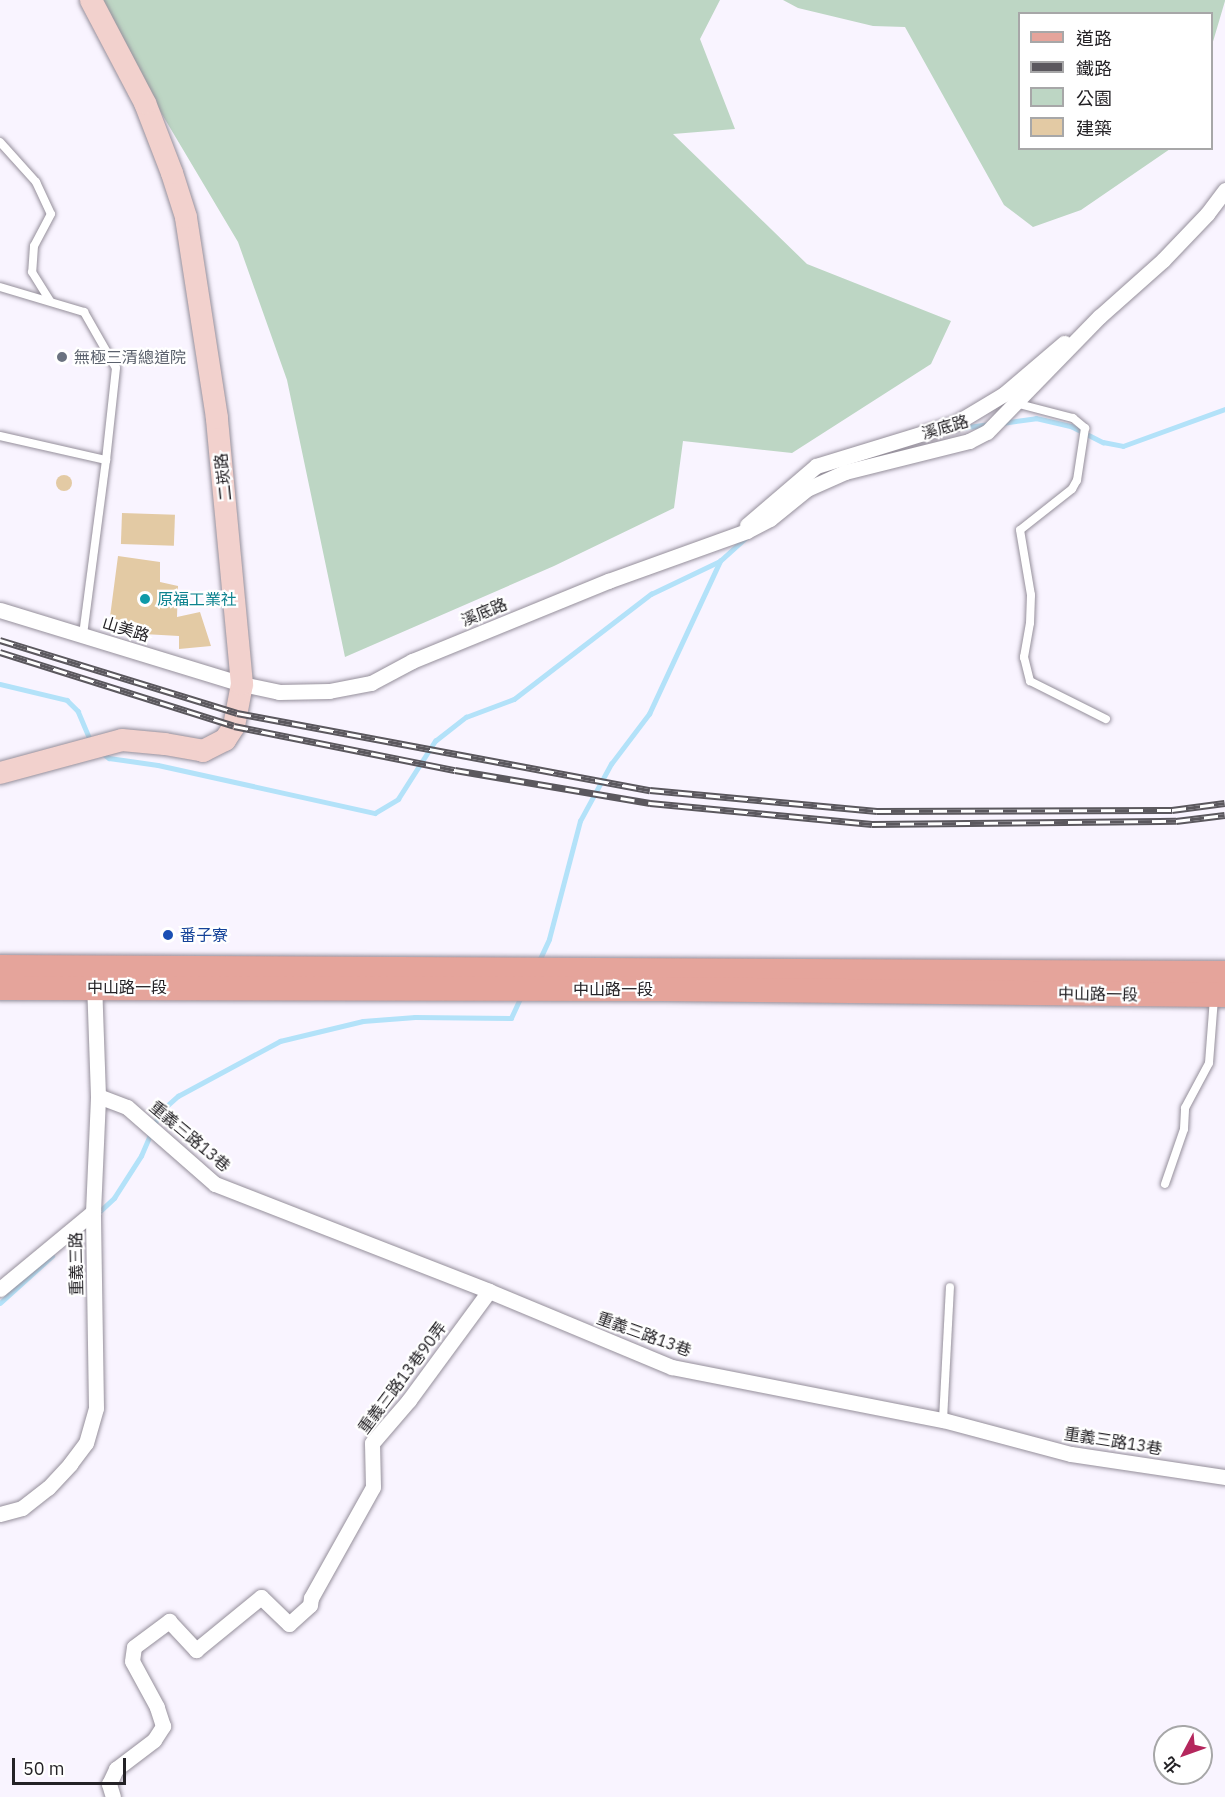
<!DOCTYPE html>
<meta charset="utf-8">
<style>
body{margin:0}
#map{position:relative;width:1225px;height:1797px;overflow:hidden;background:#f9f4ff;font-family:"IBM Plex Sans","Noto Sans TC",sans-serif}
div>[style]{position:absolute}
.green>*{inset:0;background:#bdd6c4}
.stream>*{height:4.5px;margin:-2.25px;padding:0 2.25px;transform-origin:2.25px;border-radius:2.25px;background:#b3e2f9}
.building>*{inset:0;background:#e3caa4;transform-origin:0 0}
.round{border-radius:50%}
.roads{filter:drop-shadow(0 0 2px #958f9b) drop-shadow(0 0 2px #958f9b)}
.lane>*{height:8px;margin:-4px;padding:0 4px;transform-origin:4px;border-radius:4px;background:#fff}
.street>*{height:15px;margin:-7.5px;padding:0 7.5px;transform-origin:7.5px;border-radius:7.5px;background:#fff}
.secondary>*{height:22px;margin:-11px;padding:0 11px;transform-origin:11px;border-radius:11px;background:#f2d1cd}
.primary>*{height:24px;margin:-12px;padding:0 12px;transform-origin:12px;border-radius:12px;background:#e5a49b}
.rail>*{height:7px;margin-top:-3.5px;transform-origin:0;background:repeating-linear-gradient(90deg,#fff 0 14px,#5b585e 0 28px);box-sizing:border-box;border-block:2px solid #5b585e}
.dots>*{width:16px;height:16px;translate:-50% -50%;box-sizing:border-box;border:3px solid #fff;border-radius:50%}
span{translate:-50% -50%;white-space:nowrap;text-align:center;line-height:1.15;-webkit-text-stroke:4.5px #fff;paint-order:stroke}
.worship-label{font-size:16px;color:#5b616d}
.left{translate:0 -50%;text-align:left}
.street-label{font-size:16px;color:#242226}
.culture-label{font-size:16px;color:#0d838f}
.transit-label{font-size:16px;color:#164399}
.legend{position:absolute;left:1018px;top:12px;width:195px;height:138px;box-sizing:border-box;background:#fff;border:2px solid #a7a7a8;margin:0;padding:8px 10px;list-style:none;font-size:18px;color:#242226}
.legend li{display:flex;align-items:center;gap:12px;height:30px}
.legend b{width:30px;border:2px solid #a7a7a8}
.north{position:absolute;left:1153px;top:1725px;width:60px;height:60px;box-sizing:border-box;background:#fff;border:2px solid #a7a7a8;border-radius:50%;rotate:229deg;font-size:16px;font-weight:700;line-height:24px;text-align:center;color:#242226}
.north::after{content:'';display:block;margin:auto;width:21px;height:27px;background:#b4275d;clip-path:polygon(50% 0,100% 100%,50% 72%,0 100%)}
.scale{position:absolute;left:12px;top:1758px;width:114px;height:27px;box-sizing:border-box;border:3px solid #242226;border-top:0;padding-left:8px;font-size:18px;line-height:21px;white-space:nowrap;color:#242226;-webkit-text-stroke:4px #fff;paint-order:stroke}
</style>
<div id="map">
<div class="green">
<i style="clip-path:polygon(94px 0,720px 0,700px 39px,735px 129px,673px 134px,807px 264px,951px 321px,931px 364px,792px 453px,683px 441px,674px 508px,554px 566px,345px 657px,287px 380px,238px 242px)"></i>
<i style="clip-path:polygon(783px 0,1225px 0,1225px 1px,1212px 45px,1212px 14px,1020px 14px,1020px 148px,1170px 149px,1081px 210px,1033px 227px,1004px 205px,905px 27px,873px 26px,798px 8px)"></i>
</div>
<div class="stream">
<i style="left:1002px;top:423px;width:34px;rotate:-8deg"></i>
<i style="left:1036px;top:418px;width:36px;rotate:13deg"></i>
<i style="left:1071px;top:426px;width:36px;rotate:27deg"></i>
<i style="left:1103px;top:442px;width:20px;rotate:11deg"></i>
<i style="left:1123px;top:446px;width:109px;rotate:-19.9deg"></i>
<i style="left:961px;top:428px;width:27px;rotate:-8deg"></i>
<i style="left:0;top:684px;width:69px;rotate:13.4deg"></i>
<i style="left:67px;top:700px;width:16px;rotate:45deg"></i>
<i style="left:78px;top:711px;width:34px;rotate:67deg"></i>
<i style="left:101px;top:752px;width:10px;rotate:37deg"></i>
<i style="left:109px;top:758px;width:49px;rotate:8.1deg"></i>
<i style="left:158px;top:765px;width:222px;rotate:12.5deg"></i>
<i style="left:375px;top:813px;width:27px;rotate:-31deg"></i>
<i style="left:398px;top:799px;width:69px;rotate:-57.5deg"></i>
<i style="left:435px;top:741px;width:39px;rotate:-38deg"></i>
<i style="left:466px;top:717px;width:51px;rotate:-20.6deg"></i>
<i style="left:514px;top:699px;width:173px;rotate:-37.5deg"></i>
<i style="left:651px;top:594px;width:76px;rotate:-25.6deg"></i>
<i style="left:720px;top:561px;width:36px;rotate:-42deg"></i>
<i style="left:538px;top:963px;width:26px;rotate:-65deg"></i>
<i style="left:549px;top:939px;width:122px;rotate:-75.3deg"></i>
<i style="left:580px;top:821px;width:65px;rotate:-61.5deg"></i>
<i style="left:611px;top:764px;width:63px;rotate:-52.8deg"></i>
<i style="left:649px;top:714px;width:169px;rotate:-65.1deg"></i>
<i style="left:98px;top:1213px;width:22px;rotate:-43deg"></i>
<i style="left:114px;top:1198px;width:50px;rotate:-57.3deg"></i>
<i style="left:141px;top:1156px;width:48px;rotate:-66.6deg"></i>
<i style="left:160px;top:1112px;width:24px;rotate:-42deg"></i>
<i style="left:178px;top:1096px;width:116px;rotate:-28.3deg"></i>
<i style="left:280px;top:1041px;width:85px;rotate:-13.5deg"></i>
<i style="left:363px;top:1021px;width:52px;rotate:-4.4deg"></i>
<i style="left:415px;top:1017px;width:96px;rotate:0.6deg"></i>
<i style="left:511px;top:1018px;width:23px;rotate:-65deg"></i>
<i style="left:0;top:1303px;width:70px;rotate:-42.1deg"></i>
</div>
<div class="building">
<i class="round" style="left:56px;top:475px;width:16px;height:16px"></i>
<i style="left:122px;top:513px;width:53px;height:31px;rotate:2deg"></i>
<i style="clip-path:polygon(118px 556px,160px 562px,160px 582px,178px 586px,177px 617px,200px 612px,211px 646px,179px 649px,179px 636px,108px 632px)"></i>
</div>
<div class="roads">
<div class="lane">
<i style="left:0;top:142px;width:54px;rotate:48deg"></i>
<i style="left:36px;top:182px;width:35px;rotate:65deg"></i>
<i style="left:51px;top:214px;width:36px;rotate:118deg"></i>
<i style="left:34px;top:246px;width:26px;rotate:94deg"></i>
<i style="left:32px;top:272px;width:34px;rotate:58deg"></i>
<i style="left:0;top:287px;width:88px;rotate:16.6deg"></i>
<i style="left:84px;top:312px;width:64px;rotate:60.3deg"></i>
<i style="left:116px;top:368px;width:93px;rotate:96.2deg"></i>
<i style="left:1015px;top:403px;width:60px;rotate:14.5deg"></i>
<i style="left:1073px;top:418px;width:16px;rotate:40deg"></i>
<i style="left:1085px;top:428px;width:53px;rotate:98.7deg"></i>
<i style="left:1077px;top:480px;width:10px;rotate:119deg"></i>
<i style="left:1072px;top:489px;width:66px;rotate:141.7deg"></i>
<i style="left:1020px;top:530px;width:66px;rotate:80.4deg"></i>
<i style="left:1031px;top:595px;width:28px;rotate:92deg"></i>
<i style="left:1030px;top:623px;width:35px;rotate:100deg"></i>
<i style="left:1024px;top:657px;width:25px;rotate:76deg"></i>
<i style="left:1030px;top:681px;width:85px;rotate:26.6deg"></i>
<i style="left:0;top:436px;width:109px;rotate:12.8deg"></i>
<i style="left:106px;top:460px;width:177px;rotate:97.5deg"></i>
<i style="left:1165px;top:1184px;width:58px;rotate:-70.9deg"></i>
<i style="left:1184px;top:1129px;width:21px;rotate:-87deg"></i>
<i style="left:1185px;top:1108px;width:51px;rotate:-61.9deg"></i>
<i style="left:1209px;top:1063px;width:65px;rotate:-85.6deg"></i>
<i style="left:943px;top:1420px;width:133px;rotate:-87deg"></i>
</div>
<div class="street">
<i style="left:747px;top:525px;width:91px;rotate:-40.5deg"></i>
<i style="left:816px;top:466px;width:146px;rotate:-17.1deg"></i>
<i style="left:956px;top:423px;width:56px;rotate:-31.1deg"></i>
<i style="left:1004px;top:394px;width:79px;rotate:-40.4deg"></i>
<i style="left:0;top:610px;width:253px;rotate:17deg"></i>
<i style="left:242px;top:684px;width:38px;rotate:12deg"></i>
<i style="left:279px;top:692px;width:50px;rotate:-1.1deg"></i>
<i style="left:329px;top:691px;width:43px;rotate:-10.8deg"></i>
<i style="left:371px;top:683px;width:47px;rotate:-28.2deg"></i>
<i style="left:412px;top:661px;width:212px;rotate:-22.2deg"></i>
<i style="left:608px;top:581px;width:148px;rotate:-19.8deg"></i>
<i style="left:747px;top:531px;width:26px;rotate:-28deg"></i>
<i style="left:770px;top:519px;width:48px;rotate:-39deg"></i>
<i style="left:807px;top:489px;width:42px;rotate:-24.1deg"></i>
<i style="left:845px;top:472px;width:128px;rotate:-14deg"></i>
<i style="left:969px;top:441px;width:20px;rotate:-27deg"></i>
<i style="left:987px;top:432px;width:161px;rotate:-45.8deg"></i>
<i style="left:1099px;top:317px;width:86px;rotate:-41.7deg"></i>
<i style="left:1163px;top:260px;width:64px;rotate:-46.3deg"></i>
<i style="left:1207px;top:214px;width:30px;rotate:-53deg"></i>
<i style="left:98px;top:1096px;width:31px;rotate:21deg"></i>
<i style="left:127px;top:1107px;width:117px;rotate:41.2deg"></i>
<i style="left:215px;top:1184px;width:294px;rotate:21.3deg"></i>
<i style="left:489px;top:1291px;width:198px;rotate:22.6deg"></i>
<i style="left:672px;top:1367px;width:276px;rotate:11.1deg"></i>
<i style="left:943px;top:1420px;width:132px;rotate:14.9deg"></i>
<i style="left:1071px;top:1454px;width:156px;rotate:8.5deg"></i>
<i style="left:0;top:1289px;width:121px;rotate:-39.6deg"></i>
<i style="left:0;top:1514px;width:23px;rotate:-15deg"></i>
<i style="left:22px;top:1508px;width:33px;rotate:-38deg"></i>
<i style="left:48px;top:1488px;width:33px;rotate:-47deg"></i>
<i style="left:70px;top:1464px;width:26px;rotate:-53deg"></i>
<i style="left:86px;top:1443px;width:36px;rotate:-74deg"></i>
<i style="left:96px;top:1408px;width:196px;rotate:-90.9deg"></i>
<i style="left:93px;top:1212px;width:116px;rotate:-87.5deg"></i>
<i style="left:98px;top:1096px;width:116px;rotate:-92deg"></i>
<i style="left:113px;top:1797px;width:14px;rotate:-107deg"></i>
<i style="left:109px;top:1784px;width:17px;rotate:-65deg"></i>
<i style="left:116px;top:1769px;width:48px;rotate:-37.3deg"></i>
<i style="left:154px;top:1740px;width:17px;rotate:-57deg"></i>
<i style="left:163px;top:1726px;width:20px;rotate:-108deg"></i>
<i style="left:157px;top:1707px;width:52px;rotate:-118.5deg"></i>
<i style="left:132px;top:1661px;width:14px;rotate:-82deg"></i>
<i style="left:134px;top:1647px;width:44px;rotate:-36.6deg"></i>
<i style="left:169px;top:1621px;width:40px;rotate:47deg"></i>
<i style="left:196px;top:1650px;width:84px;rotate:-39.2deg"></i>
<i style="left:261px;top:1597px;width:39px;rotate:44deg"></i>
<i style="left:289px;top:1624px;width:28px;rotate:-42deg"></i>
<i style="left:310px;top:1605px;width:7px;rotate:-82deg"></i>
<i style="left:311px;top:1598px;width:127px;rotate:-60.8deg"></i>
<i style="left:373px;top:1487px;width:44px;rotate:-91.3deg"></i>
<i style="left:372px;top:1443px;width:57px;rotate:-49.3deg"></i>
<i style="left:409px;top:1400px;width:135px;rotate:-53.7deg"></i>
</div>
<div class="secondary">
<i style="left:0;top:773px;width:126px;rotate:-15.1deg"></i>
<i style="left:122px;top:740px;width:43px;rotate:5.3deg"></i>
<i style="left:165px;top:744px;width:39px;rotate:10deg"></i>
<i style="left:203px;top:751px;width:25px;rotate:-27deg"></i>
<i style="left:225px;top:740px;width:17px;rotate:-57deg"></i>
<i style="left:234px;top:726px;width:43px;rotate:-79.2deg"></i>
<i style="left:242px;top:684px;width:267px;rotate:-95.4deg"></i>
<i style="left:217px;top:418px;width:203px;rotate:-98.8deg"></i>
<i style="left:186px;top:217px;width:46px;rotate:-107.7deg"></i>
<i style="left:172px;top:173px;width:75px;rotate:-111.1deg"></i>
<i style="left:145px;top:103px;width:116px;rotate:-117.7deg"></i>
</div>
<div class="primary">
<i style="left:0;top:967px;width:1225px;rotate:0.28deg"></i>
<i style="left:0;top:988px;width:663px;rotate:0.09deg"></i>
<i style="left:663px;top:989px;width:562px;rotate:0.61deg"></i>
</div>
</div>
<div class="rail">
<i style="left:0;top:640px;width:248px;rotate:17.1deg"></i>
<i style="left:237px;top:713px;width:420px;rotate:10.6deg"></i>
<i style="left:650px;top:790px;width:228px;rotate:5.3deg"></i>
<i style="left:877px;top:811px;width:295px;rotate:-0.2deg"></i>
<i style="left:1172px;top:810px;width:53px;rotate:-7.5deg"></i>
<i style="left:0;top:652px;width:245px;rotate:17.5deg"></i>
<i style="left:234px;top:726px;width:225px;rotate:11.3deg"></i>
<i style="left:455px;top:770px;width:198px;rotate:9.6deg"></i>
<i style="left:650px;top:803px;width:223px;rotate:5.4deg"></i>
<i style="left:872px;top:824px;width:304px;rotate:-0.6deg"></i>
<i style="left:1176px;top:821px;width:49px;rotate:-7deg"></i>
</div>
<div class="dots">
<i style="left:62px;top:357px;background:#6b7280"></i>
<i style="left:145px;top:599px;background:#0f9aa8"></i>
<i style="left:168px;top:935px;background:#1a4fb4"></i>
</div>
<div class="worship-label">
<span class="left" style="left:74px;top:357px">無極三清總道院</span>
</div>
<div class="street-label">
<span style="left:945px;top:427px;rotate:-16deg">溪底路</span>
<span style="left:223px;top:477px;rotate:-96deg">二崁路</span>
<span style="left:484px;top:612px;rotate:-22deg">溪底路</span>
<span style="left:126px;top:629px;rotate:17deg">山美路</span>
<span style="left:127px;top:987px">中山路一段</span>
<span style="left:613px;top:989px">中山路一段</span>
<span style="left:1098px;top:994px;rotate:1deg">中山路一段</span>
<span style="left:190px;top:1136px;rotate:40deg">重義三路13巷</span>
<span style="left:76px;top:1264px;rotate:-91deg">重義三路</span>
<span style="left:644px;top:1334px;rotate:20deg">重義三路13巷</span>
<span style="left:402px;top:1378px;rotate:-53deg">重義三路13巷90弄</span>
<span style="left:1113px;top:1441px;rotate:9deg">重義三路13巷</span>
</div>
<div class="culture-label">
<span class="left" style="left:157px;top:599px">原福工業社</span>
</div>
<div class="transit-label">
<span class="left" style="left:180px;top:935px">番子寮</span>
</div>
<ul class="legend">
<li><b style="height:8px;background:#e5a49b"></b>道路</li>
<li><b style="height:8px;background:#5b585e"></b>鐵路</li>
<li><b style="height:16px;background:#bdd6c4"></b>公園</li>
<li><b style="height:16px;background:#e3caa4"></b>建築</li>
</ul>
<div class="north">北</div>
<div class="scale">50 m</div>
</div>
